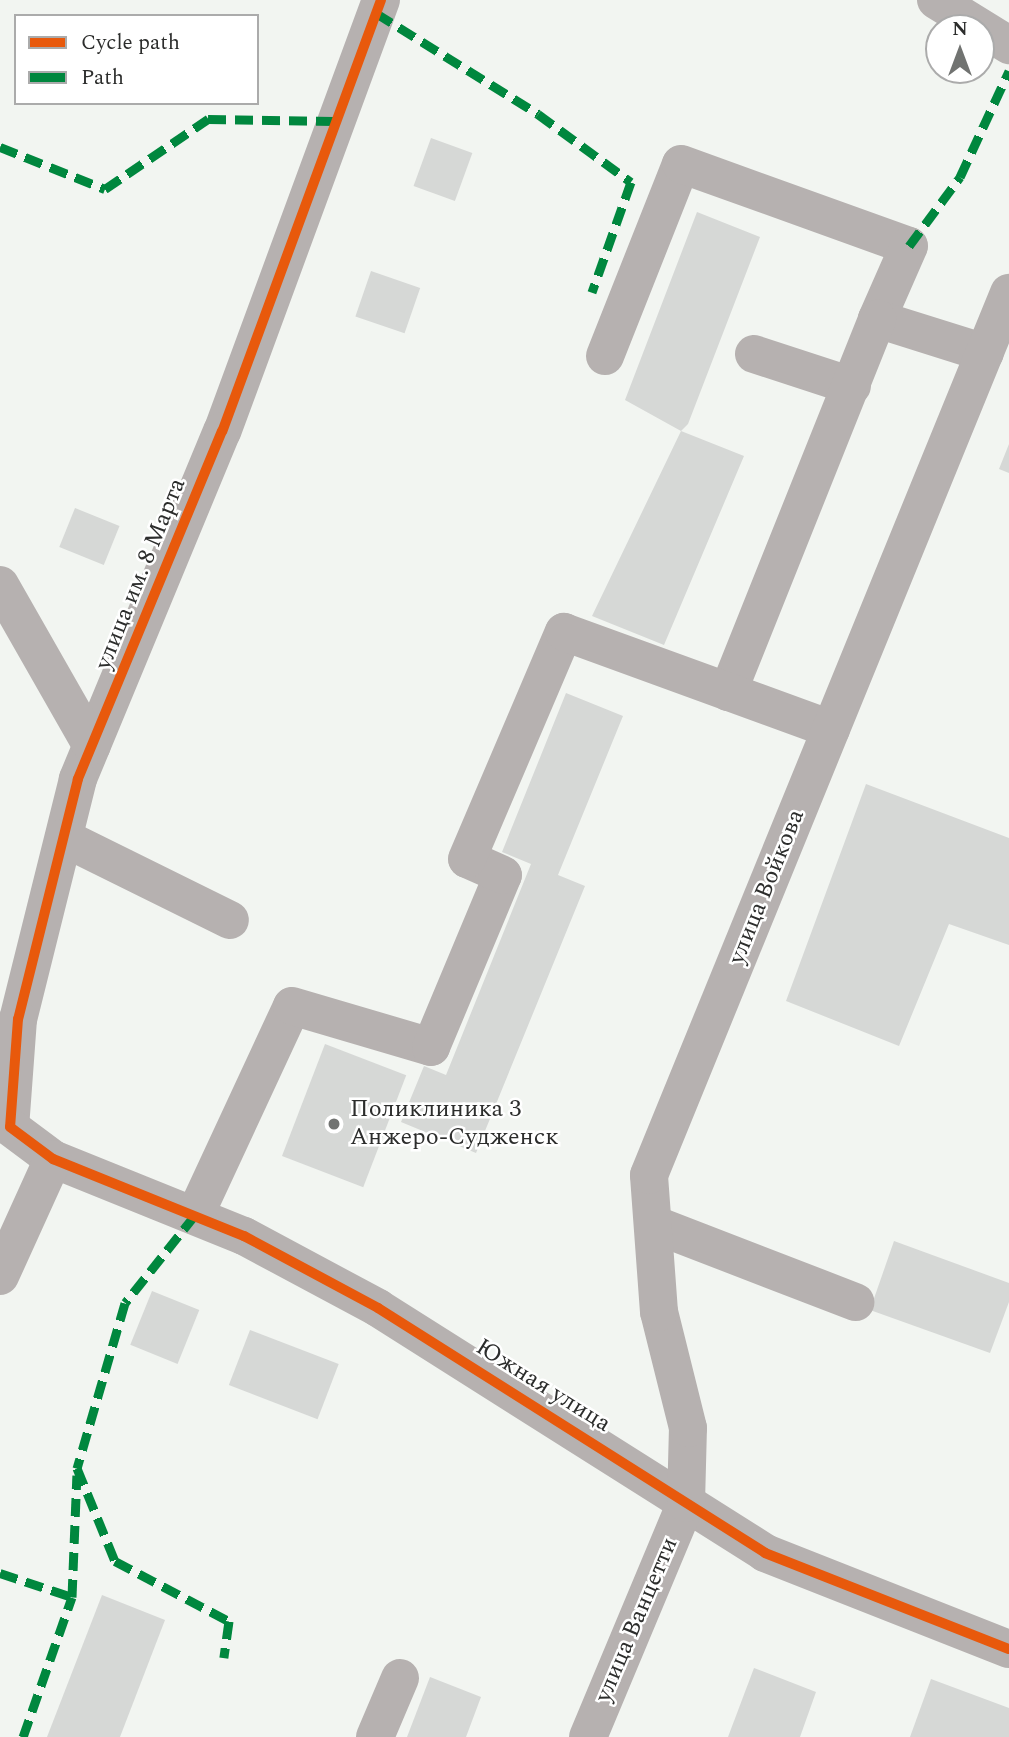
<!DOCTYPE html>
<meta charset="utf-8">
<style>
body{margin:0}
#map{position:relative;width:1009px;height:1737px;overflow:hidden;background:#f2f5f1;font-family:Spectral,serif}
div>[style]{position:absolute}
.building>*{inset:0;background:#d6d8d6;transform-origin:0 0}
.minor>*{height:38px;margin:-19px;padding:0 19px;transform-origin:19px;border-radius:19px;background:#b6b1b0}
.quiet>*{height:9px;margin-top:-4.5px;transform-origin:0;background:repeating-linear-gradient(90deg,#00873e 0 18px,transparent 0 27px)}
.cycleway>*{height:10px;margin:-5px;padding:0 5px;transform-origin:5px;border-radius:5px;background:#e8590c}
.dots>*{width:19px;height:19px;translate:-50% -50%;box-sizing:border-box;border:4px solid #fff;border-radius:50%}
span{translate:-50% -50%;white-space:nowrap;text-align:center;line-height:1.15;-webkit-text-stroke:5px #fff;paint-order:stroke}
.street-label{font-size:24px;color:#2c2d2c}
.poi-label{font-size:24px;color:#2c2d2c}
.left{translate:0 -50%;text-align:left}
.legend{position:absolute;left:14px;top:14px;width:245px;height:91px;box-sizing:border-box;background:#fff;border:2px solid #ababab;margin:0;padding:9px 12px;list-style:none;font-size:21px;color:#2c2d2c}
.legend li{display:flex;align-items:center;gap:14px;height:35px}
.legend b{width:35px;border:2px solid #ababab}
.north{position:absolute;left:925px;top:14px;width:70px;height:70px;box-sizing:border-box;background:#fff;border:2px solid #ababab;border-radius:50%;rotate:0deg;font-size:19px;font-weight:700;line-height:28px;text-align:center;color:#2c2d2c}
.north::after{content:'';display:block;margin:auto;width:24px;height:32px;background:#717371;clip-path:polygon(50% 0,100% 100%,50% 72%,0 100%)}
</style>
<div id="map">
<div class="building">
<i style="left:431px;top:138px;width:44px;height:51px;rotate:20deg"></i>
<i style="clip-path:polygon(697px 212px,760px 237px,688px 424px,681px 431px,744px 456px,664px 645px,592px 616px,681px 431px,625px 400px)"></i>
<i style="left:371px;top:271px;width:52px;height:48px;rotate:19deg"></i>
<i style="clip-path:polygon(1009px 444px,1009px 473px,999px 469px)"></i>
<i style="left:75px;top:508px;width:48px;height:42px;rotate:22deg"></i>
<i style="clip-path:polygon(566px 693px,623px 716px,558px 875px,585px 886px,476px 1153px,401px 1122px,424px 1066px,446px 1075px,531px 864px,502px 852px)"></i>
<i style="clip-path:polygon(866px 784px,1009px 838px,1009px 945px,949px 924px,899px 1046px,786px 1001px)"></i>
<i style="left:325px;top:1044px;width:87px;height:120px;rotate:21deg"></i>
<i style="clip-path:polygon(894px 1241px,1009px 1283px,1009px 1302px,990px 1353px,870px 1310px)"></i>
<i style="left:152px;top:1291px;width:51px;height:58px;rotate:22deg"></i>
<i style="left:250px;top:1330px;width:95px;height:59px;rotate:21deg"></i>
<i style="clip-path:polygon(102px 1595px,165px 1620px,120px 1737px,47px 1737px)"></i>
<i style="clip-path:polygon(754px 1668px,816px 1692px,800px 1737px,728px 1737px)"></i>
<i style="clip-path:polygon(430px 1677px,481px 1697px,466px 1737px,407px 1737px)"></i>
<i style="clip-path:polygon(931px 1679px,1009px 1708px,1009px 1737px,910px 1737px)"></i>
</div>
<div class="minor">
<i style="left:381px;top:0;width:459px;rotate:110.2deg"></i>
<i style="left:222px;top:431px;width:377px;rotate:112.5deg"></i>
<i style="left:78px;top:779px;width:247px;rotate:104deg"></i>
<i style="left:18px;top:1019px;width:108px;rotate:94.2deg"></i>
<i style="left:10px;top:1127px;width:54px;rotate:36.7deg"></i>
<i style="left:53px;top:1159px;width:206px;rotate:22deg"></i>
<i style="left:244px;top:1236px;width:152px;rotate:28.2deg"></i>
<i style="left:378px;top:1308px;width:458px;rotate:32.3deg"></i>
<i style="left:765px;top:1553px;width:262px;rotate:21.5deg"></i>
<i style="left:936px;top:0;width:86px;rotate:31.7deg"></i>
<i style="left:754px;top:354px;width:103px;rotate:18.1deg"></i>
<i style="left:605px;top:356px;width:206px;rotate:-68.4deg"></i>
<i style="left:681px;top:164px;width:242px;rotate:19.8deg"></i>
<i style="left:909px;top:246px;width:80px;rotate:113.7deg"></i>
<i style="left:877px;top:319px;width:113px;rotate:17.5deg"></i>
<i style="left:0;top:585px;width:185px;rotate:60.3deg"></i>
<i style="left:728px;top:692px;width:402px;rotate:-68.2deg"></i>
<i style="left:64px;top:838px;width:185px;rotate:26.3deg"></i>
<i style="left:195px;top:1215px;width:230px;rotate:-65.1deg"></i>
<i style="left:292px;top:1006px;width:145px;rotate:16.4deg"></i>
<i style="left:431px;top:1047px;width:186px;rotate:-67.3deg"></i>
<i style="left:503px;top:875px;width:39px;rotate:-156deg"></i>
<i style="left:467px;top:859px;width:247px;rotate:-66.9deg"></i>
<i style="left:564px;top:632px;width:284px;rotate:20deg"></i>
<i style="left:653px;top:1224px;width:217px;rotate:21.1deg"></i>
<i style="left:0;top:1276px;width:128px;rotate:-65.6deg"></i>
<i style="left:375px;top:1737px;width:64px;rotate:-67deg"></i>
<i style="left:588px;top:1737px;width:254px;rotate:-67.3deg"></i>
<i style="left:686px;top:1503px;width:75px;rotate:-88.5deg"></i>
<i style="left:688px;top:1428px;width:120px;rotate:-104deg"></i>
<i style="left:659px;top:1312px;width:137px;rotate:-94.2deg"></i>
<i style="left:649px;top:1175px;width:953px;rotate:-67.8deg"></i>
</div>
<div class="quiet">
<i style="left:376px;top:13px;width:191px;rotate:31.9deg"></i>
<i style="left:538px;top:114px;width:115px;rotate:36.2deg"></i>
<i style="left:631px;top:182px;width:117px;rotate:109.5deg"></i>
<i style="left:0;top:147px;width:113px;rotate:21.8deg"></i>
<i style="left:105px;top:189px;width:125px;rotate:-34.2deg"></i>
<i style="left:208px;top:119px;width:126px;rotate:0.9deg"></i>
<i style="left:909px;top:246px;width:86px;rotate:-53.5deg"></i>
<i style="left:960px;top:177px;width:117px;rotate:-65.2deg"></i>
<i style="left:195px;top:1215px;width:112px;rotate:128.5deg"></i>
<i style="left:125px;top:1303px;width:172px;rotate:106.2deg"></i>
<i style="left:77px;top:1468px;width:100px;rotate:67.8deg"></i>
<i style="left:115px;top:1561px;width:129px;rotate:27.8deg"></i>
<i style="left:229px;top:1621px;width:37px;rotate:98deg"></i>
<i style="left:0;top:1573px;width:76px;rotate:18.4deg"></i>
<i style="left:72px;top:1597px;width:122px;rotate:-87.7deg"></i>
<i style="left:23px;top:1737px;width:148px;rotate:-70.7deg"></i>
</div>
<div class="cycleway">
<i style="left:381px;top:0;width:459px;rotate:110.2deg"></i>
<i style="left:222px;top:431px;width:377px;rotate:112.5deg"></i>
<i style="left:78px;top:779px;width:247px;rotate:104deg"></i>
<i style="left:18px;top:1019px;width:108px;rotate:94.2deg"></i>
<i style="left:10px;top:1127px;width:54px;rotate:36.7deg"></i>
<i style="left:53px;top:1159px;width:206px;rotate:22deg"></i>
<i style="left:244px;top:1236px;width:152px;rotate:28.2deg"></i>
<i style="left:378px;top:1308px;width:458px;rotate:32.3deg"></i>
<i style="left:765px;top:1553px;width:262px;rotate:21.5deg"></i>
</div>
<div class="dots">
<i style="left:334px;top:1124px;background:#717371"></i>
</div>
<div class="street-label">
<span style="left:141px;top:574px;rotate:-68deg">улица им. 8 Марта</span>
<span style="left:767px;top:887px;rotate:-68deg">улица Войкова</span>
<span style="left:543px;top:1386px;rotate:32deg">Южная улица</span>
<span style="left:637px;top:1620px;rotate:-67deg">улица Ванцетти</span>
</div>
<div class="poi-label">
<span class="left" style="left:350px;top:1124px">Поликлиника 3<br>Анжеро-Судженск</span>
</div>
<ul class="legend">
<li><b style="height:9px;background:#e8590c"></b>Cycle path</li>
<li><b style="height:9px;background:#00873e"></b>Path</li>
</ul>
<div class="north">N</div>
</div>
